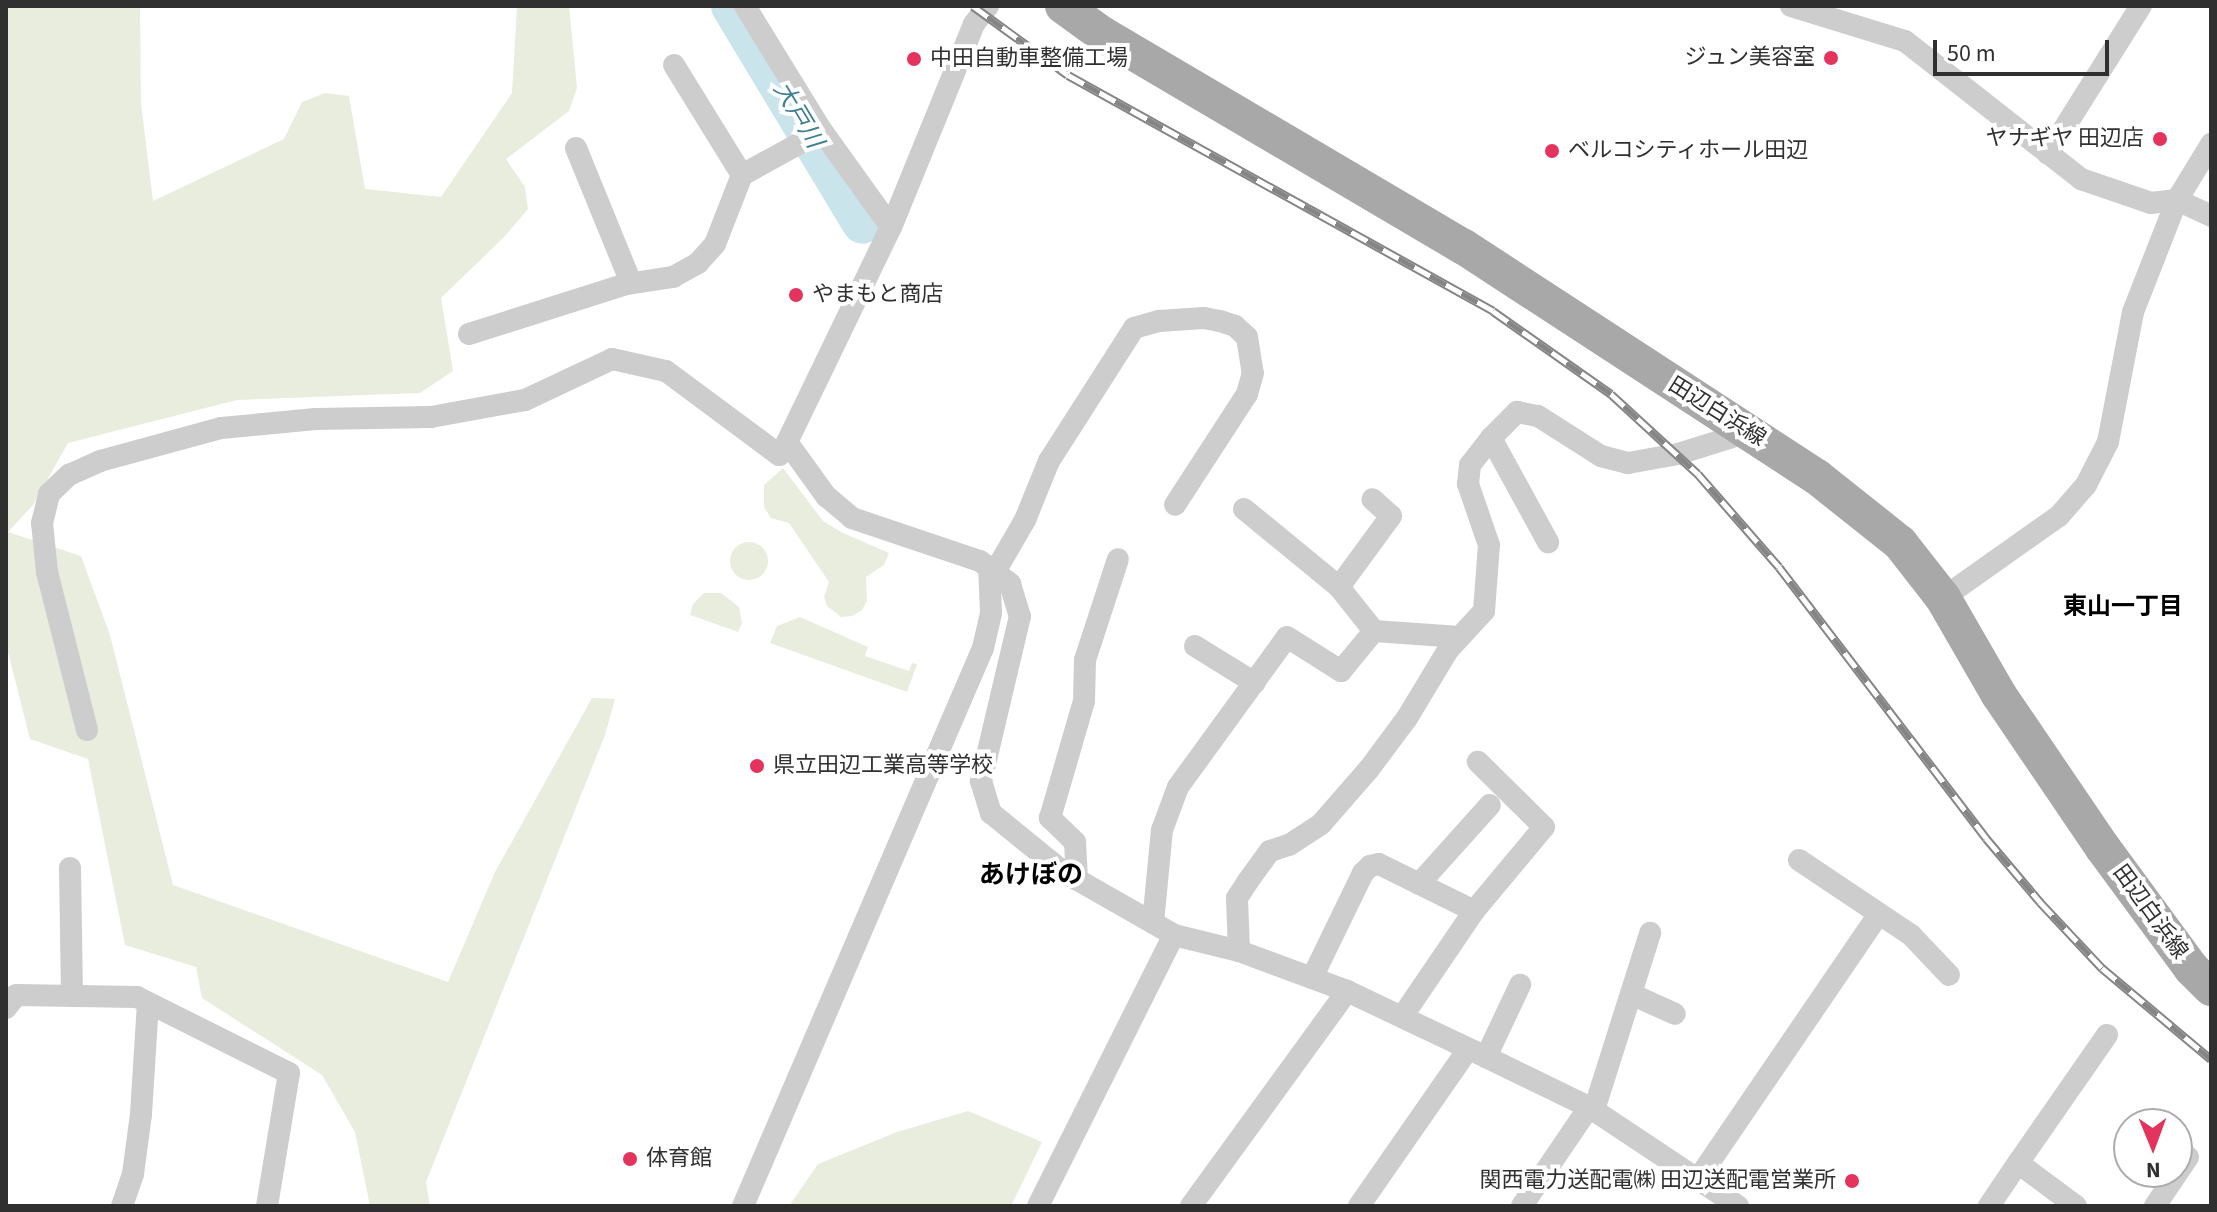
<!DOCTYPE html>
<meta charset="utf-8">
<style>
body{margin:0}
#map{position:relative;width:2217px;height:1212px;overflow:hidden;background:#fff;font-family:"Source Sans 3","Noto Sans JP",sans-serif}
div>[style]{position:absolute}
.green>*{inset:0;background:#e8edde}
.round{border-radius:50%}
.river>*{height:42px;margin:-21px;padding:0 21px;transform-origin:21px;border-radius:21px;background:#cae4ec}
.minor>*{height:22px;margin:-11px;padding:0 11px;transform-origin:11px;border-radius:11px;background:#cdcdcd}
.primary>*{height:36px;margin:-18px;padding:0 18px;transform-origin:18px;border-radius:18px;background:#a8a8a8}
.rail>*{height:9px;margin-top:-4.5px;transform-origin:0;background:repeating-linear-gradient(90deg,#fff 0 18px,#858585 0 36px);box-sizing:border-box;border-block:2px solid #858585}
.dots>*{width:22px;height:22px;translate:-50% -50%;box-sizing:border-box;border:4px solid #fff;border-radius:50%}
span{translate:-50% -50%;white-space:nowrap;text-align:center;line-height:1.15;-webkit-text-stroke:8px #fff;paint-order:stroke}
.poi-label{font-size:22px;color:#303030}
.right{translate:-100% -50%;text-align:right}
.left{translate:0 -50%;text-align:left}
.street-label{font-size:22px;color:#303030}
.water-label{font-size:24px;color:#3e7f92;font-style:italic}
.neighbourhood-label{font-size:24px;color:#000;font-weight:700}
.quarter-label{font-size:26px;color:#000;font-weight:700}
.frame{position:absolute;inset:0;border:8px solid #303030;pointer-events:none}
.north{position:absolute;left:2113px;top:1108px;width:80px;height:80px;box-sizing:border-box;background:#fff;border:2px solid #acacac;border-radius:50%;rotate:179deg;font-size:22px;font-weight:700;line-height:32px;text-align:center;color:#303030}
.north::after{content:'';display:block;margin:auto;width:28px;height:36px;background:#e4345d;clip-path:polygon(50% 0,100% 100%,50% 72%,0 100%)}
.scale{position:absolute;left:1933px;top:40px;width:176px;height:36px;box-sizing:border-box;border:4px solid #303030;border-top:0;padding-left:10px;font-size:24px;line-height:28px;white-space:nowrap;color:#303030;-webkit-text-stroke:6px #fff;paint-order:stroke}
</style>
<div id="map">
<div class="green">
<i style="clip-path:polygon(6px 6px,140px 6px,141px 103px,153px 201px,284px 139px,302px 102px,325px 93px,349px 96px,365px 189px,441px 197px,512px 93px,517px 6px,569px 6px,577px 88px,569px 111px,506px 159px,525px 187px,528px 209px,505px 236px,441px 298px,453px 371px,420px 393px,237px 400px,68px 443px,33px 505px,8px 532px,81px 556px,110px 635px,173px 885px,448px 982px,495px 872px,592px 698px,615px 699px,605px 735px,426px 1182px,430px 1206px,370px 1206px,355px 1132px,322px 1075px,202px 998px,196px 967px,125px 945px,88px 759px,30px 739px,6px 644px)"></i>
<i style="clip-path:polygon(783px 468px,823px 521px,843px 533px,889px 553px,884px 565px,866px 577px,867px 601px,862px 610px,852px 616px,841px 617px,827px 606px,824px 597px,829px 582px,789px 523px,771px 518px,764px 507px,764px 485px)"></i>
<i class="round" style="left:730px;top:542px;width:38px;height:38px"></i>
<i style="clip-path:polygon(704px 593px,721px 593px,739px 607px,742px 623px,738px 632px,690px 615px,693px 604px)"></i>
<i style="clip-path:polygon(800px 617px,868px 647px,865px 656px,909px 671px,912px 663px,917px 664px,907px 692px,770px 643px,777px 626px)"></i>
<i style="clip-path:polygon(968px 1111px,1042px 1142px,1011px 1206px,789px 1206px,818px 1164px,897px 1132px)"></i>
</div>
<div class="river">
<i style="left:732px;top:6px;width:253px;rotate:58.9deg"></i>
</div>
<div class="minor">
<i style="left:745px;top:6px;width:147px;rotate:58.4deg"></i>
<i style="left:822px;top:131px;width:118px;rotate:54.3deg"></i>
<i style="left:988px;top:6px;width:23px;rotate:128deg"></i>
<i style="left:974px;top:24px;width:219px;rotate:112.2deg"></i>
<i style="left:891px;top:227px;width:239px;rotate:115.8deg"></i>
<i style="left:787px;top:442px;width:67px;rotate:54.2deg"></i>
<i style="left:826px;top:496px;width:34px;rotate:40deg"></i>
<i style="left:852px;top:518px;width:135px;rotate:18.6deg"></i>
<i style="left:980px;top:561px;width:38px;rotate:37deg"></i>
<i style="left:1010px;top:584px;width:34px;rotate:73deg"></i>
<i style="left:1020px;top:616px;width:170px;rotate:103.3deg"></i>
<i style="left:981px;top:781px;width:34px;rotate:73deg"></i>
<i style="left:991px;top:813px;width:92px;rotate:39.2deg"></i>
<i style="left:1062px;top:871px;width:129px;rotate:29.7deg"></i>
<i style="left:1174px;top:935px;width:67px;rotate:13.8deg"></i>
<i style="left:1239px;top:951px;width:115px;rotate:20.3deg"></i>
<i style="left:1347px;top:991px;width:154px;rotate:25.4deg"></i>
<i style="left:1486px;top:1057px;width:114px;rotate:25.9deg"></i>
<i style="left:1589px;top:1107px;width:179px;rotate:33.6deg"></i>
<i style="left:1791px;top:6px;width:119px;rotate:17.1deg"></i>
<i style="left:1905px;top:41px;width:224px;rotate:38.1deg"></i>
<i style="left:2081px;top:179px;width:74px;rotate:18.9deg"></i>
<i style="left:2151px;top:203px;width:26px;rotate:-7deg"></i>
<i style="left:2177px;top:200px;width:38px;rotate:25deg"></i>
<i style="left:674px;top:65px;width:129px;rotate:58.3deg"></i>
<i style="left:576px;top:148px;width:146px;rotate:67.8deg"></i>
<i style="left:2048px;top:154px;width:175px;rotate:-57.9deg"></i>
<i style="left:469px;top:334px;width:166px;rotate:-17.6deg"></i>
<i style="left:627px;top:284px;width:47px;rotate:-8.7deg"></i>
<i style="left:673px;top:277px;width:29px;rotate:-29deg"></i>
<i style="left:698px;top:263px;width:25px;rotate:-48deg"></i>
<i style="left:715px;top:244px;width:74px;rotate:-68.6deg"></i>
<i style="left:742px;top:175px;width:91px;rotate:-28.8deg"></i>
<i style="left:1491px;top:438px;width:119px;rotate:61.3deg"></i>
<i style="left:1244px;top:509px;width:123px;rotate:39.4deg"></i>
<i style="left:1339px;top:587px;width:56px;rotate:51.5deg"></i>
<i style="left:1374px;top:631px;width:86px;rotate:4deg"></i>
<i style="left:996px;top:570px;width:58px;rotate:-59.9deg"></i>
<i style="left:1025px;top:520px;width:64px;rotate:-67.9deg"></i>
<i style="left:1049px;top:461px;width:158px;rotate:-57.4deg"></i>
<i style="left:1134px;top:328px;width:26px;rotate:-16deg"></i>
<i style="left:1159px;top:321px;width:45px;rotate:-3.8deg"></i>
<i style="left:1204px;top:318px;width:16px;rotate:11deg"></i>
<i style="left:1220px;top:321px;width:16px;rotate:18deg"></i>
<i style="left:1235px;top:326px;width:16px;rotate:43deg"></i>
<i style="left:1247px;top:337px;width:36px;rotate:81deg"></i>
<i style="left:1253px;top:373px;width:22px;rotate:106deg"></i>
<i style="left:1247px;top:394px;width:132px;rotate:123deg"></i>
<i style="left:1339px;top:587px;width:88px;rotate:-53.8deg"></i>
<i style="left:1391px;top:516px;width:25px;rotate:-138deg"></i>
<i style="left:1943px;top:598px;width:142px;rotate:-35.3deg"></i>
<i style="left:2059px;top:516px;width:41px;rotate:-48.9deg"></i>
<i style="left:2086px;top:485px;width:48px;rotate:-62.9deg"></i>
<i style="left:2108px;top:442px;width:132px;rotate:-79.1deg"></i>
<i style="left:2133px;top:312px;width:120px;rotate:-68.6deg"></i>
<i style="left:2177px;top:200px;width:66px;rotate:-58.7deg"></i>
<i style="left:1195px;top:646px;width:70px;rotate:31.7deg"></i>
<i style="left:87px;top:730px;width:163px;rotate:-104.2deg"></i>
<i style="left:47px;top:572px;width:49px;rotate:-95.8deg"></i>
<i style="left:42px;top:523px;width:30px;rotate:-76deg"></i>
<i style="left:49px;top:494px;width:28px;rotate:-44deg"></i>
<i style="left:69px;top:475px;width:34px;rotate:-24deg"></i>
<i style="left:100px;top:461px;width:125px;rotate:-15.3deg"></i>
<i style="left:221px;top:428px;width:95px;rotate:-5.4deg"></i>
<i style="left:316px;top:419px;width:115px;rotate:-1deg"></i>
<i style="left:431px;top:417px;width:96px;rotate:-10.3deg"></i>
<i style="left:525px;top:400px;width:96px;rotate:-25.2deg"></i>
<i style="left:612px;top:359px;width:55px;rotate:12.5deg"></i>
<i style="left:666px;top:371px;width:141px;rotate:36.6deg"></i>
<i style="left:1799px;top:860px;width:135px;rotate:33.8deg"></i>
<i style="left:1911px;top:935px;width:55px;rotate:46.5deg"></i>
<i style="left:70px;top:868px;width:128px;rotate:89.1deg"></i>
<i style="left:1077px;top:880px;width:38px;rotate:-93deg"></i>
<i style="left:1075px;top:842px;width:35px;rotate:-136deg"></i>
<i style="left:1050px;top:818px;width:122px;rotate:-73.8deg"></i>
<i style="left:1084px;top:701px;width:41px;rotate:-88.6deg"></i>
<i style="left:1085px;top:660px;width:106px;rotate:-71.9deg"></i>
<i style="left:1419px;top:884px;width:106px;rotate:-48.1deg"></i>
<i style="left:1153px;top:923px;width:93px;rotate:-84.5deg"></i>
<i style="left:1162px;top:830px;width:46px;rotate:-69.6deg"></i>
<i style="left:1178px;top:787px;width:185px;rotate:-54deg"></i>
<i style="left:1287px;top:637px;width:64px;rotate:32.2deg"></i>
<i style="left:1341px;top:671px;width:52px;rotate:-50.5deg"></i>
<i style="left:1239px;top:951px;width:53px;rotate:-92.2deg"></i>
<i style="left:1237px;top:898px;width:20px;rotate:-57deg"></i>
<i style="left:1248px;top:881px;width:37px;rotate:-54deg"></i>
<i style="left:1270px;top:851px;width:20px;rotate:-18deg"></i>
<i style="left:1289px;top:845px;width:38px;rotate:-33deg"></i>
<i style="left:1321px;top:824px;width:73px;rotate:-48.9deg"></i>
<i style="left:1369px;top:769px;width:64px;rotate:-53.3deg"></i>
<i style="left:1407px;top:718px;width:79px;rotate:-58.9deg"></i>
<i style="left:1448px;top:650px;width:53px;rotate:-47.3deg"></i>
<i style="left:1484px;top:611px;width:66px;rotate:-85.7deg"></i>
<i style="left:1489px;top:545px;width:65px;rotate:-109deg"></i>
<i style="left:1468px;top:484px;width:19px;rotate:-84deg"></i>
<i style="left:1470px;top:465px;width:34px;rotate:-52deg"></i>
<i style="left:1491px;top:438px;width:37px;rotate:-45deg"></i>
<i style="left:1517px;top:412px;width:21px;rotate:11deg"></i>
<i style="left:1538px;top:416px;width:75px;rotate:32.4deg"></i>
<i style="left:1601px;top:456px;width:28px;rotate:15deg"></i>
<i style="left:1628px;top:463px;width:51px;rotate:-10.2deg"></i>
<i style="left:1678px;top:454px;width:73px;rotate:-17.4deg"></i>
<i style="left:1312px;top:978px;width:117px;rotate:-64.1deg"></i>
<i style="left:1363px;top:873px;width:10px;rotate:-45deg"></i>
<i style="left:1370px;top:866px;width:9px;rotate:-13deg"></i>
<i style="left:1379px;top:864px;width:106px;rotate:26.3deg"></i>
<i style="left:1631px;top:994px;width:48px;rotate:24.4deg"></i>
<i style="left:6px;top:1008px;width:16px;rotate:-52deg"></i>
<i style="left:16px;top:995px;width:121px;rotate:0.9deg"></i>
<i style="left:137px;top:997px;width:170px;rotate:26.6deg"></i>
<i style="left:289px;top:1073px;width:135px;rotate:99.4deg"></i>
<i style="left:1402px;top:1017px;width:128px;rotate:-55.8deg"></i>
<i style="left:1474px;top:911px;width:109px;rotate:-50.2deg"></i>
<i style="left:1544px;top:827px;width:93px;rotate:-135.4deg"></i>
<i style="left:1486px;top:1057px;width:80px;rotate:-64.7deg"></i>
<i style="left:1594px;top:1110px;width:186px;rotate:-72.4deg"></i>
<i style="left:2018px;top:1163px;width:156px;rotate:-55.2deg"></i>
<i style="left:1698px;top:1179px;width:320px;rotate:-55.7deg"></i>
<i style="left:122px;top:1206px;width:34px;rotate:-71deg"></i>
<i style="left:133px;top:1174px;width:61px;rotate:-82.4deg"></i>
<i style="left:141px;top:1114px;width:111px;rotate:-86.4deg"></i>
<i style="left:743px;top:1206px;width:607px;rotate:-66.73deg"></i>
<i style="left:983px;top:648px;width:36px;rotate:-77deg"></i>
<i style="left:991px;top:613px;width:47px;rotate:-92.4deg"></i>
<i style="left:1038px;top:1206px;width:303px;rotate:-63.4deg"></i>
<i style="left:1191px;top:1206px;width:266px;rotate:-54deg"></i>
<i style="left:1359px;top:1206px;width:191px;rotate:-55.2deg"></i>
<i style="left:1522px;top:1206px;width:120px;rotate:-55.9deg"></i>
<i style="left:1989px;top:1206px;width:52px;rotate:-56deg"></i>
<i style="left:2018px;top:1163px;width:72px;rotate:36.6deg"></i>
<i style="left:2155px;top:1206px;width:59px;rotate:-56deg"></i>
</div>
<div class="primary">
<i style="left:1063px;top:6px;width:48px;rotate:35.7deg"></i>
<i style="left:1102px;top:34px;width:420px;rotate:30.5deg"></i>
<i style="left:1464px;top:247px;width:421px;rotate:33.1deg"></i>
<i style="left:1817px;top:477px;width:106px;rotate:38.5deg"></i>
<i style="left:1900px;top:543px;width:70px;rotate:52deg"></i>
<i style="left:1943px;top:598px;width:112px;rotate:60deg"></i>
<i style="left:1999px;top:695px;width:185px;rotate:55.8deg"></i>
<i style="left:2103px;top:848px;width:150px;rotate:53.7deg"></i>
<i style="left:2192px;top:969px;width:27px;rotate:45deg"></i>
</div>
<div class="rail">
<i style="left:973px;top:6px;width:117px;rotate:36deg"></i>
<i style="left:1068px;top:75px;width:486px;rotate:29deg"></i>
<i style="left:1493px;top:311px;width:144px;rotate:35.1deg"></i>
<i style="left:1611px;top:394px;width:118px;rotate:42.6deg"></i>
<i style="left:1698px;top:474px;width:123px;rotate:48.9deg"></i>
<i style="left:1779px;top:567px;width:341px;rotate:52.6deg"></i>
<i style="left:1986px;top:838px;width:84px;rotate:49.8deg"></i>
<i style="left:2040px;top:902px;width:91px;rotate:46.8deg"></i>
<i style="left:2102px;top:968px;width:142px;rotate:39.9deg"></i>
</div>
<div class="dots">
<i style="left:1831px;top:58px;background:#e4345d"></i>
<i style="left:914px;top:59px;background:#e4345d"></i>
<i style="left:2160px;top:139px;background:#e4345d"></i>
<i style="left:1552px;top:151px;background:#e4345d"></i>
<i style="left:796px;top:295px;background:#e4345d"></i>
<i style="left:757px;top:766px;background:#e4345d"></i>
<i style="left:630px;top:1159px;background:#e4345d"></i>
<i style="left:1852px;top:1181px;background:#e4345d"></i>
</div>
<div class="poi-label">
<span class="right" style="left:1815px;top:58px">ジュン美容室</span>
<span class="left" style="left:930px;top:59px">中田自動車整備工場</span>
<span class="right" style="left:2144px;top:139px">ヤナギヤ 田辺店</span>
<span class="left" style="left:1568px;top:151px">ベルコシティホール田辺</span>
<span class="left" style="left:812px;top:295px">やまもと商店</span>
<span class="left" style="left:773px;top:766px">県立田辺工業高等学校</span>
<span class="left" style="left:646px;top:1159px">体育館</span>
<span class="right" style="left:1836px;top:1181px">関西電力送配電㈱ 田辺送配電営業所</span>
</div>
<div class="street-label">
<span style="left:1717px;top:412px;rotate:32deg">田辺白浜線</span>
<span style="left:2150px;top:912px;rotate:54deg">田辺白浜線</span>
</div>
<div class="water-label">
<span style="left:798px;top:115px;rotate:59deg">大戸川</span>
</div>
<div class="neighbourhood-label">
<span style="left:2123px;top:607px">東山一丁目</span>
</div>
<div class="quarter-label">
<span style="left:1031px;top:875px">あけぼの</span>
</div>
<div class="frame"></div>
<div class="north">N</div>
<div class="scale">50 m</div>
</div>
